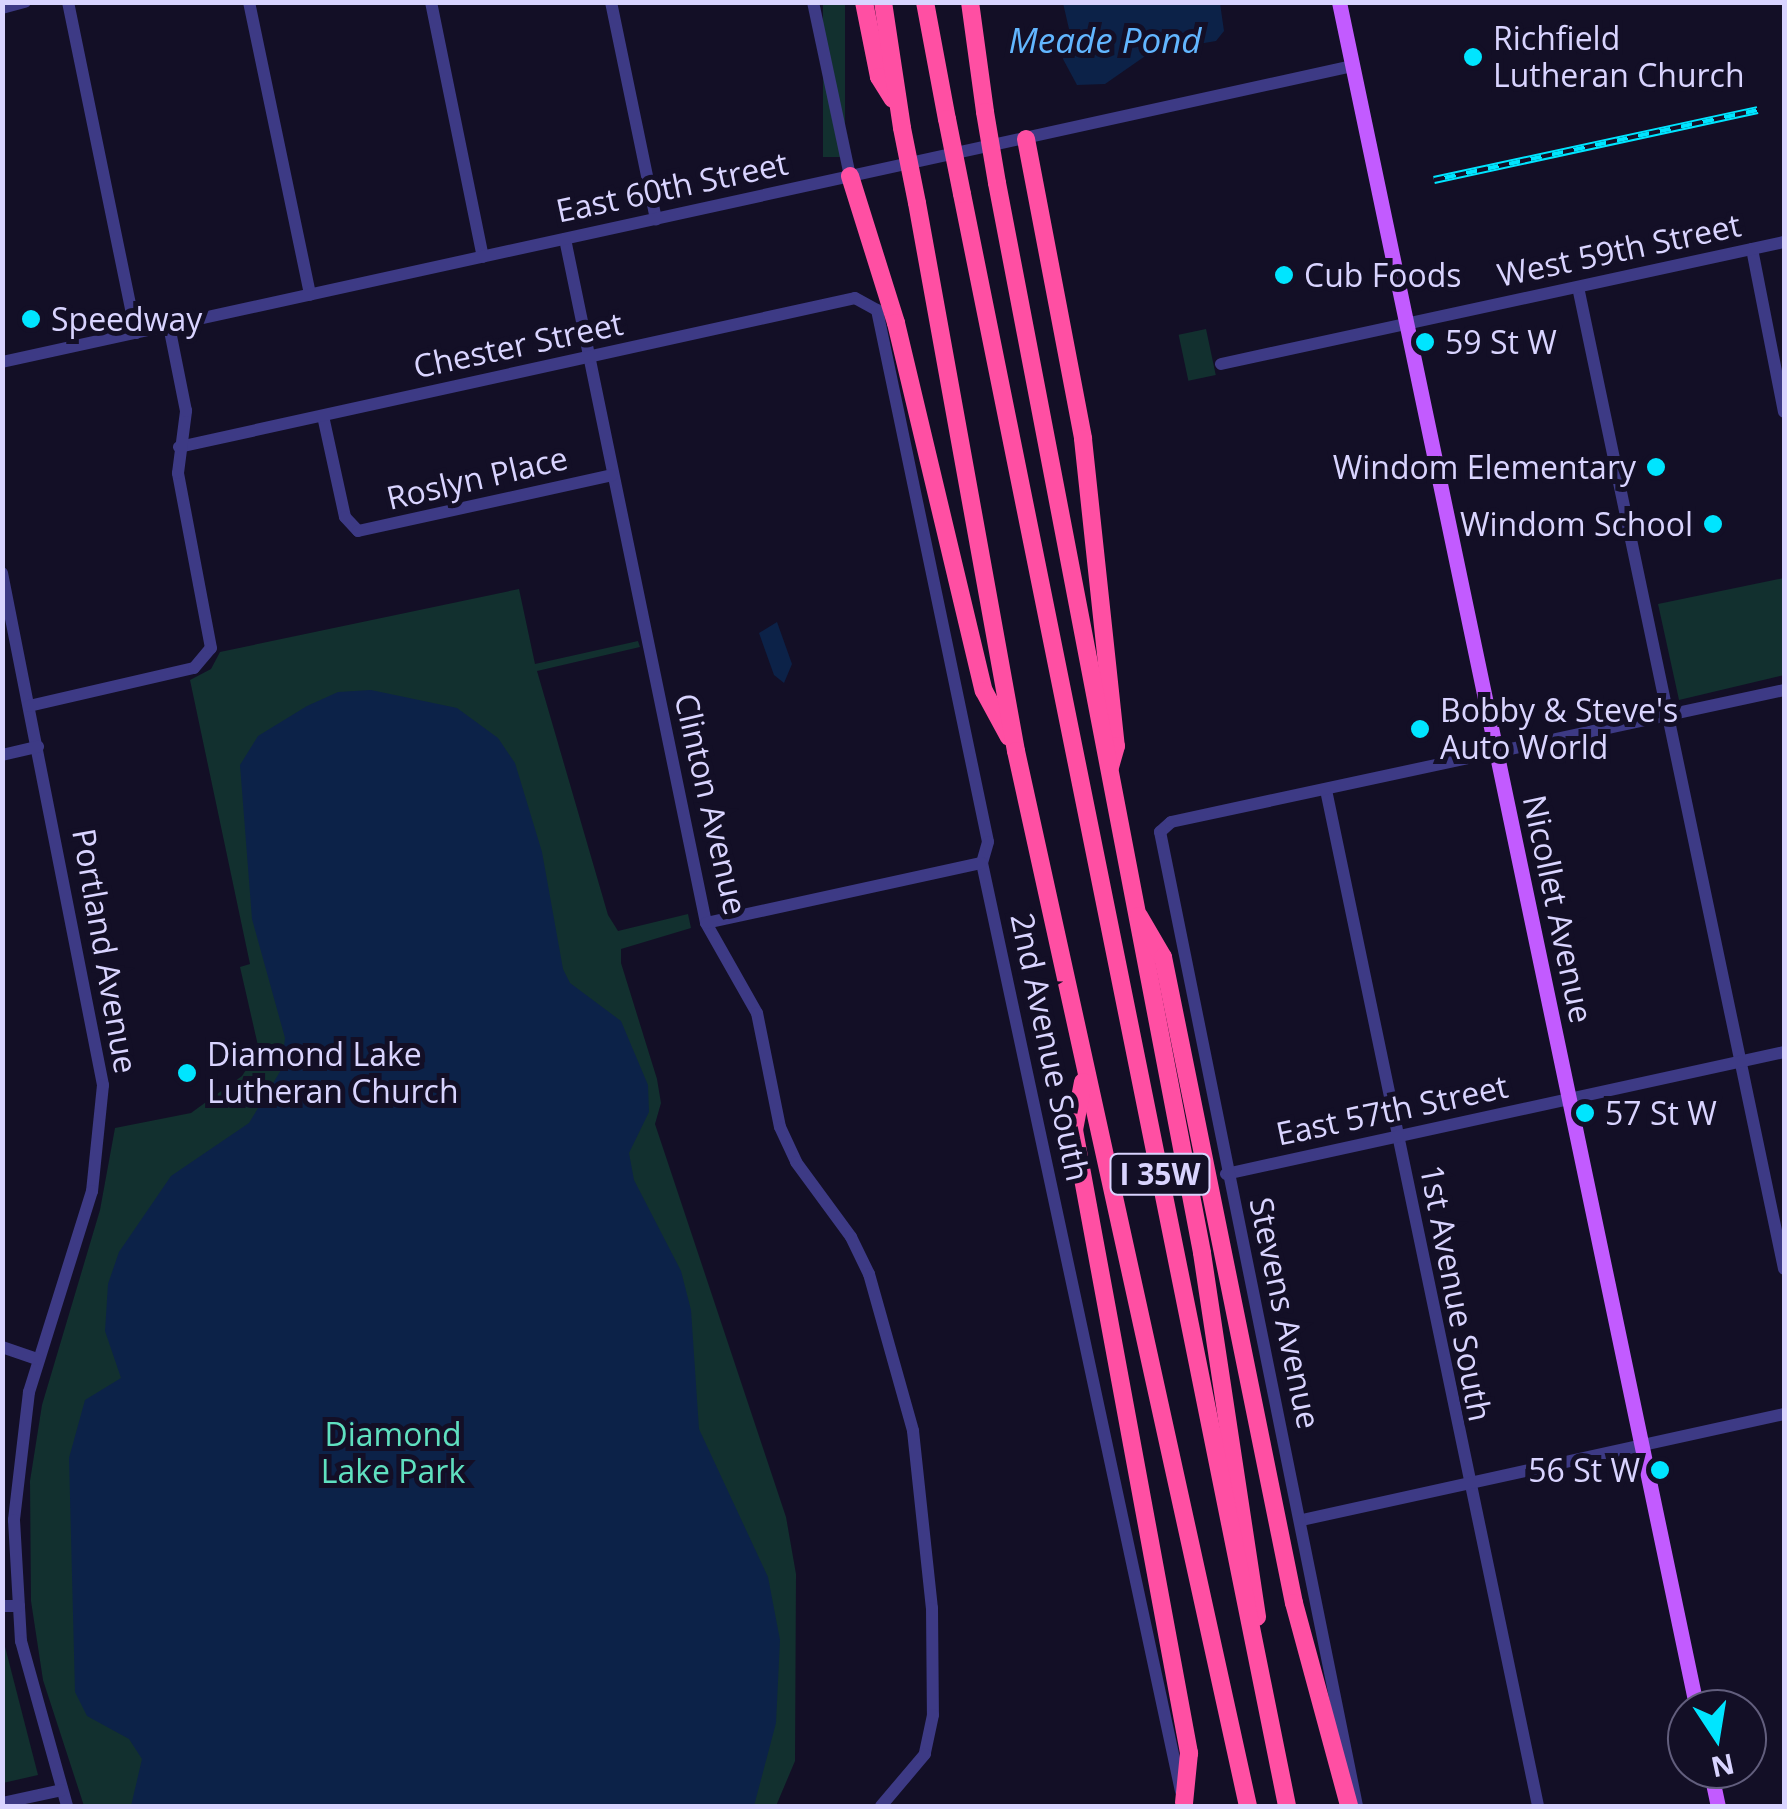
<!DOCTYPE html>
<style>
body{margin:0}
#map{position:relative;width:1787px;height:1809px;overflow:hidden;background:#130f26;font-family:"Open Sans",sans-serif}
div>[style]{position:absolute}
.green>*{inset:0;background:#12302f;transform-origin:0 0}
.water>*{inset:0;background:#0c2248}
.minor>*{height:12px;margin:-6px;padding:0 6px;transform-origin:6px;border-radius:6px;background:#3d3a85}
.major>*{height:15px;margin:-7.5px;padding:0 7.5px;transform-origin:7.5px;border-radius:7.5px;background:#c25bff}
.highway>*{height:18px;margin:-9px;padding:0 9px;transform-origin:9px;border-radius:9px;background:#ff4fa3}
.rail>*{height:8px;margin-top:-4px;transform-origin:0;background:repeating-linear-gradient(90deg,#130f26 0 11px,#00e5ff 0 22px);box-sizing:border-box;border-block:2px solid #00e5ff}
.highway-bridge>*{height:18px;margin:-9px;padding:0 9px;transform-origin:9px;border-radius:9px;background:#ff4fa3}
.dots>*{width:28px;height:28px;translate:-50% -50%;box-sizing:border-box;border:5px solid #130f26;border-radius:50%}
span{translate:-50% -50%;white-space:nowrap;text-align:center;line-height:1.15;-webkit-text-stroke:10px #130f26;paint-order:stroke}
.shield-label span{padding:2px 8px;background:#130f26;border:2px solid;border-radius:8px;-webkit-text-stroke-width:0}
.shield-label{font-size:30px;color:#d9d4ff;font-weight:700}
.poi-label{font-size:32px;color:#d9d4ff}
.left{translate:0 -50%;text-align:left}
.right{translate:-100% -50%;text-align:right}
.street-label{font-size:32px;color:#d9d4ff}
.park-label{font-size:32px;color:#5fe0c0}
.water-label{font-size:35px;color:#62b6ff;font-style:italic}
.frame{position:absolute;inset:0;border:5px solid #d9d4ff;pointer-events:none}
.north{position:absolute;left:1667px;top:1689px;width:100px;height:100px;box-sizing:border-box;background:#130f26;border:2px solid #625e7d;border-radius:50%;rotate:168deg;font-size:28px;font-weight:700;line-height:40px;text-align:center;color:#d9d4ff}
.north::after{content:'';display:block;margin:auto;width:35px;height:45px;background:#00e5ff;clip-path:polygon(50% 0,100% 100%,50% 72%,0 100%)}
</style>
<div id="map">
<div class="green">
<i style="left:823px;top:3px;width:22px;height:154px"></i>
<i style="left:1206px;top:329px;width:47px;height:28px;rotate:78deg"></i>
<i style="clip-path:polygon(1784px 578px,1784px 675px,1679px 700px,1658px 604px)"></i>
<i style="clip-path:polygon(519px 589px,535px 664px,638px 641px,640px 647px,537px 671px,608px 915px,618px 931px,688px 914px,691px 928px,621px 949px,621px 963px,657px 1079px,661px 1103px,655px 1124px,786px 1517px,796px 1574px,795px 1761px,776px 1806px,84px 1806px,43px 1680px,31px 1601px,30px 1481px,42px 1405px,100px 1210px,115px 1128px,191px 1113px,242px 1076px,259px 1050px,240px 967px,250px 964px,190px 680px,211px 669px,220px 652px)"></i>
<i style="clip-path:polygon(2px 1635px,38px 1775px,3px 1783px,2px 1783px)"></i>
</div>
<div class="water">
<i style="clip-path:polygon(1063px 3px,1220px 3px,1224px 31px,1216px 41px,1151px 52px,1105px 84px,1077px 85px,1063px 59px,1069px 29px)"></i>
<i style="clip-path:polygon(777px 622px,792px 664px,784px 683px,774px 675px,759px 633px)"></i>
<i style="clip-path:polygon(371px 690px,457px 708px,498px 738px,515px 763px,542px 852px,563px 969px,570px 983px,621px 1021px,648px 1085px,649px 1112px,629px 1153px,634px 1180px,681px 1271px,691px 1310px,699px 1429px,768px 1577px,780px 1640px,776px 1723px,754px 1806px,131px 1806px,142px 1759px,129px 1739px,87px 1716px,75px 1692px,69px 1458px,85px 1400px,121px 1378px,105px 1331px,108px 1284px,119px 1252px,171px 1176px,249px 1123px,281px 1070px,285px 1038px,252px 919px,240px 765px,258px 736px,307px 706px,338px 692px)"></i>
</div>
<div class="minor">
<i style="left:68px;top:2px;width:338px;rotate:78.4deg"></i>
<i style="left:249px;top:2px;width:299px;rotate:78.2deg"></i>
<i style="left:431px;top:2px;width:260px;rotate:78.5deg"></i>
<i style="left:611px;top:2px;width:222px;rotate:78.3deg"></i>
<i style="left:813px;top:2px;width:178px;rotate:78deg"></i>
<i style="left:2px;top:8px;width:24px;rotate:-15deg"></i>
<i style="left:565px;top:239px;width:698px;rotate:78.35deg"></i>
<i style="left:706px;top:923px;width:103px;rotate:60.5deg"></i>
<i style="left:757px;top:1013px;width:116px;rotate:78.6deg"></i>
<i style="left:780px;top:1127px;width:38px;rotate:65deg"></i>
<i style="left:796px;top:1162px;width:93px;rotate:53.7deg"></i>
<i style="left:851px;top:1237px;width:41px;rotate:64.1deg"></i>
<i style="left:869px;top:1274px;width:163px;rotate:74.3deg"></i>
<i style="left:913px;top:1431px;width:178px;rotate:83.9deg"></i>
<i style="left:932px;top:1608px;width:107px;rotate:89.5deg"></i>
<i style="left:933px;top:1715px;width:40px;rotate:102deg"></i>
<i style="left:925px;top:1754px;width:68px;rotate:130.2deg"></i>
<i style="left:1752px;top:249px;width:166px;rotate:78.9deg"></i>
<i style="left:1578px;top:287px;width:1003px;rotate:78.15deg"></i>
<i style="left:2px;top:362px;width:1383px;rotate:-12.36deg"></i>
<i style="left:1221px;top:364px;width:576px;rotate:-12.23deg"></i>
<i style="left:323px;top:416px;width:103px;rotate:77.7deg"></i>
<i style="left:345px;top:517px;width:19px;rotate:47deg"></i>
<i style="left:358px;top:531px;width:260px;rotate:-12.4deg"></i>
<i style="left:179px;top:447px;width:692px;rotate:-12.43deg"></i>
<i style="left:855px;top:298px;width:25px;rotate:29deg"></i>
<i style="left:877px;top:310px;width:543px;rotate:78.21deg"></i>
<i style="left:988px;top:842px;width:22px;rotate:106deg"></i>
<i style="left:982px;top:863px;width:949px;rotate:77.9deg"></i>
<i style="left:2px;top:573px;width:522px;rotate:78.84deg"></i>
<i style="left:103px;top:1085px;width:107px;rotate:95.9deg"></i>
<i style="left:92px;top:1191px;width:211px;rotate:107.4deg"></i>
<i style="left:29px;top:1392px;width:129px;rotate:96.7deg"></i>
<i style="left:14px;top:1520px;width:121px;rotate:86.7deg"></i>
<i style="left:21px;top:1641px;width:171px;rotate:74.4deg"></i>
<i style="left:29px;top:706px;width:169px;rotate:-13deg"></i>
<i style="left:194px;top:668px;width:26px;rotate:-50deg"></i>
<i style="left:211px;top:648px;width:178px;rotate:-100.7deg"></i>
<i style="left:178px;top:473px;width:63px;rotate:-82.6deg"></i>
<i style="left:186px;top:411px;width:87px;rotate:-101.3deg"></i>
<i style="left:2px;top:755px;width:37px;rotate:-13deg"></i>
<i style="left:1326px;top:790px;width:1038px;rotate:78.21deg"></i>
<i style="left:706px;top:923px;width:282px;rotate:-12.3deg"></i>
<i style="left:1226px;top:1174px;width:571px;rotate:-12.33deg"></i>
<i style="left:2px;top:1347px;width:37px;rotate:19deg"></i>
<i style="left:1302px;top:1520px;width:494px;rotate:-12.4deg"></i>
<i style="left:2px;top:1606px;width:17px"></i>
<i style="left:2px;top:1803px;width:61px;rotate:-12.2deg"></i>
<i style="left:1357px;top:1806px;width:994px;rotate:-101.43deg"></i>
<i style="left:1160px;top:832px;width:15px;rotate:-42deg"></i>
<i style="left:1171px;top:822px;width:627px;rotate:-12.15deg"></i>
</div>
<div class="major">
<i style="left:1339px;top:2px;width:1744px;rotate:78.16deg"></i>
<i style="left:1710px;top:1769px;width:38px;rotate:78deg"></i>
</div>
<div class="highway">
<i style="left:864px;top:2px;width:76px;rotate:78.7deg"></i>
<i style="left:879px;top:77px;width:26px;rotate:58deg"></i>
<i style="left:883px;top:2px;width:127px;rotate:81.4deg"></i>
<i style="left:925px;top:2px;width:119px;rotate:79.4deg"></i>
<i style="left:970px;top:2px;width:111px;rotate:82.2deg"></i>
<i style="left:1026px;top:139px;width:305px;rotate:79.2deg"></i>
<i style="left:1083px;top:439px;width:309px;rotate:83.9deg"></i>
<i style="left:1116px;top:746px;width:22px;rotate:106deg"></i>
<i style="left:850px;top:176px;width:154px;rotate:72.6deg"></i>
<i style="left:896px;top:323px;width:378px;rotate:76.6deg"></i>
<i style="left:984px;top:691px;width:52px;rotate:61.5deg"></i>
<i style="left:997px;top:183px;width:1089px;rotate:79.15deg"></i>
<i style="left:1202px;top:1253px;width:368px;rotate:81.4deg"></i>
<i style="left:962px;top:194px;width:1644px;rotate:78.6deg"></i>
<i style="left:917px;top:203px;width:557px;rotate:79.76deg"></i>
<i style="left:1016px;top:751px;width:1080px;rotate:77.6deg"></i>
<i style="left:1139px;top:916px;width:48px;rotate:59.7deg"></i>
<i style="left:1163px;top:957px;width:659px;rotate:78.54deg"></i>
<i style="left:1294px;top:1603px;width:210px;rotate:74.8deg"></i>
<i style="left:1083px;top:1082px;width:49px;rotate:100.6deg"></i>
<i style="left:1074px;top:1130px;width:634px;rotate:79.54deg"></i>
<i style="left:1189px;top:1753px;width:50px;rotate:95.7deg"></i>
</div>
<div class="rail">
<i style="left:1434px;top:180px;width:331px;rotate:-12.2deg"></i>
</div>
<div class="highway-bridge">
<i style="left:985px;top:112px;width:72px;rotate:80.4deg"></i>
<i style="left:947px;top:119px;width:76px;rotate:78.7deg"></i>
<i style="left:902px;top:128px;width:76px;rotate:78.7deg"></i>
</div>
<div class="dots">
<i style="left:1473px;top:57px;background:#00e5ff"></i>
<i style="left:1284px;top:275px;background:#00e5ff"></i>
<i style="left:31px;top:319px;background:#00e5ff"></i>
<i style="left:1425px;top:342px;background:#00e5ff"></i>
<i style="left:1656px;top:467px;background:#00e5ff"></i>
<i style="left:1713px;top:524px;background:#00e5ff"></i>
<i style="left:1420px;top:729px;background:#00e5ff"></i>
<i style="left:187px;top:1073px;background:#00e5ff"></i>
<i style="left:1585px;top:1113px;background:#00e5ff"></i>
<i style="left:1660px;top:1470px;background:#00e5ff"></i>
</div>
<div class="shield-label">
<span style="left:1160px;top:1174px">I 35W</span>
</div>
<div class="poi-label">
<span class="left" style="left:1493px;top:57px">Richfield<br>Lutheran Church</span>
<span class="left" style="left:1304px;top:275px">Cub Foods</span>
<span class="left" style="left:51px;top:319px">Speedway</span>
<span class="left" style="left:1445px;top:342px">59 St W</span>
<span class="right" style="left:1636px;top:467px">Windom Elementary</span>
<span class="right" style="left:1693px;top:524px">Windom School</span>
<span class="left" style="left:1440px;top:729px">Bobby &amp; Steve's<br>Auto World</span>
<span class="left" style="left:207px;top:1073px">Diamond Lake<br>Lutheran Church</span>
<span class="left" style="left:1605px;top:1113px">57 St W</span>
<span class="right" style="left:1640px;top:1470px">56 St W</span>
</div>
<div class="street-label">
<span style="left:672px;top:187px;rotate:-12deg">East 60th Street</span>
<span style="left:1619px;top:250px;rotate:-12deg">West 59th Street</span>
<span style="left:518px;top:345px;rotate:-12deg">Chester Street</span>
<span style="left:477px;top:478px;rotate:-13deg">Roslyn Place</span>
<span style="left:711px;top:804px;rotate:77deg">Clinton Avenue</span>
<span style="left:1558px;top:909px;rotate:78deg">Nicollet Avenue</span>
<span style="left:105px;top:951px;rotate:80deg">Portland Avenue</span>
<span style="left:1050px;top:1047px;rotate:78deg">2nd Avenue South</span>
<span style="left:1392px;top:1110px;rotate:-12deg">East 57th Street</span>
<span style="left:1456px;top:1293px;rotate:79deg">1st Avenue South</span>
<span style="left:1285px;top:1313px;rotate:78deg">Stevens Avenue</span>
</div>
<div class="park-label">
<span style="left:393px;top:1453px">Diamond<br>Lake Park</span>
</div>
<div class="water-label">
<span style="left:1105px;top:40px">Meade Pond</span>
</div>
<div class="frame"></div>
<div class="north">N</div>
</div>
